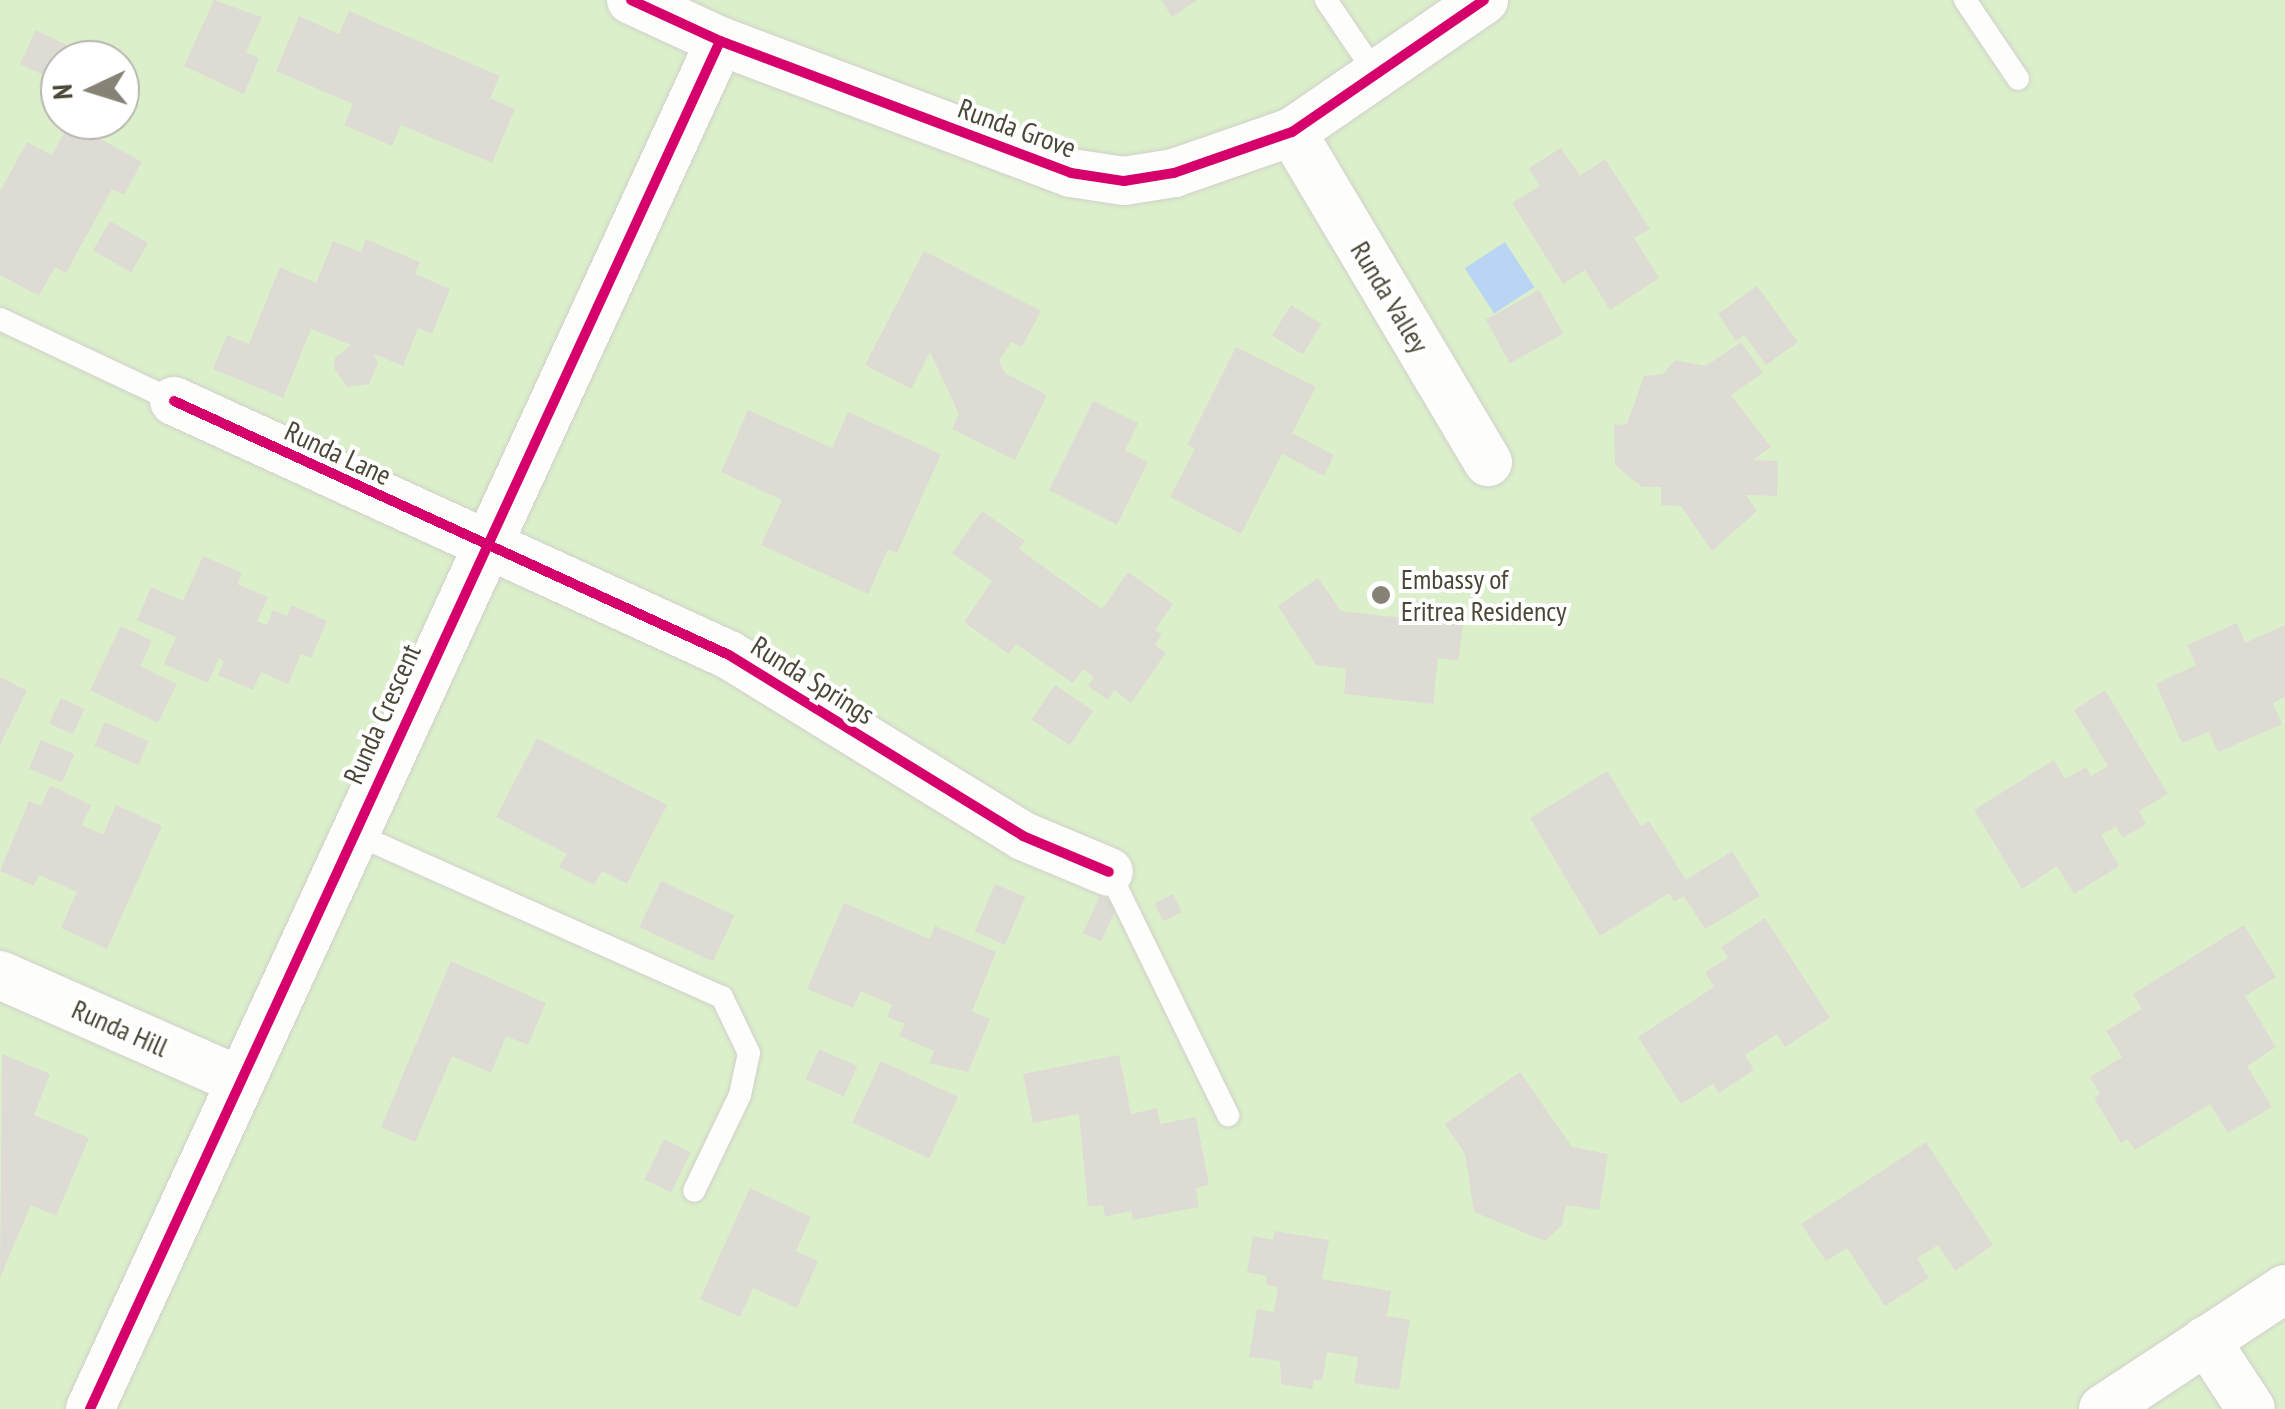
<!DOCTYPE html>
<style>
body{margin:0}
#map{position:relative;width:2285px;height:1409px;overflow:hidden;background:#f3f2ec;font-family:"PT Sans Narrow",sans-serif}
div>[style]{position:absolute}
.green>*{inset:0;background:#dbf0ca}
.water>*{inset:0;background:#bad5f4;transform-origin:0 0}
.building>*{inset:0;background:#dddbd4;transform-origin:0 0}
.roads{filter:drop-shadow(0 0 2px #d1d0ca) drop-shadow(0 0 2px #d1d0ca)}
.service>*{height:22px;margin:-11px;padding:0 11px;transform-origin:11px;border-radius:11px;background:#fdfdfc}
.minor>*{height:48px;margin:-24px;padding:0 24px;transform-origin:24px;border-radius:24px;background:#fdfdfc}
.cycleway>*{height:10px;margin:-5px;padding:0 5px;transform-origin:5px;border-radius:5px;background:#d6006c}
.dots>*{width:28px;height:28px;translate:-50% -50%;box-sizing:border-box;border:5px solid #fff;border-radius:50%}
span{translate:-50% -50%;white-space:nowrap;text-align:center;line-height:1.15;-webkit-text-stroke:8px #fff;paint-order:stroke}
.street-label{font-size:28px;color:#4b4636}
.poi-label{font-size:28px;color:#4b4636}
.left{translate:0 -50%;text-align:left}
.north{position:absolute;left:40px;top:40px;width:100px;height:100px;box-sizing:border-box;background:#fff;border:2px solid #b7b5af;border-radius:50%;rotate:266deg;font-size:28px;font-weight:700;line-height:40px;text-align:center;color:#4b4636}
.north::after{content:'';display:block;margin:auto;width:35px;height:45px;background:#868276;clip-path:polygon(50% 0,100% 100%,50% 72%,0 100%)}
</style>
<div id="map">
<div class="green">
<i style="clip-path:polygon(evenodd,0 0,2285px 0,2285px 1409px,0 1409px,0 0,60px 60px,120px 60px,120px 120px,60px 120px,60px 60px)"></i>
</div>
<div class="water">
<i style="left:1505px;top:242px;width:54px;height:48px;rotate:57deg"></i>
</div>
<div class="building">
<i style="clip-path:polygon(214px 0,262px 17px,246px 52px,259px 58px,244px 94px,184px 66px)"></i>
<i style="clip-path:polygon(1161px 0,1197px 0,1172px 17px)"></i>
<i style="clip-path:polygon(349px 11px,500px 76px,490px 98px,515px 109px,492px 163px,401px 125px,392px 146px,344px 125px,353px 104px,276px 71px,299px 16px,339px 34px)"></i>
<i style="clip-path:polygon(36px 30px,97px 60px,60px 60px,60px 83px,20px 64px)"></i>
<i style="clip-path:polygon(70px 122px,142px 162px,124px 195px,112px 189px,66px 273px,55px 267px,39px 296px,0 275px,0 191px,27px 142px,52px 155px)"></i>
<i style="clip-path:polygon(1561px 148px,1580px 176px,1605px 159px,1650px 229px,1634px 238px,1659px 278px,1610px 310px,1585px 270px,1563px 284px,1512px 203px,1540px 186px,1529px 168px)"></i>
<i style="left:110px;top:221px;width:44px;height:34px;rotate:30deg"></i>
<i style="clip-path:polygon(366px 239px,420px 262px,415px 274px,450px 289px,432px 334px,418px 328px,403px 366px,374px 354px,378px 363px,369px 384px,347px 387px,334px 368px,335px 358px,351px 345px,311px 329px,283px 398px,213px 369px,227px 335px,249px 344px,280px 267px,316px 283px,333px 241px,361px 252px)"></i>
<i style="clip-path:polygon(924px 251px,1041px 311px,1022px 347px,1011px 342px,999px 361px,1005px 373px,1047px 395px,1015px 460px,952px 429px,959px 414px,930px 352px,911px 389px,865px 365px)"></i>
<i style="clip-path:polygon(1757px 286px,1798px 342px,1766px 365px,1744px 335px,1736px 341px,1718px 314px)"></i>
<i style="left:1539px;top:290px;width:50px;height:61px;rotate:61deg"></i>
<i style="left:1291px;top:305px;width:36px;height:36px;rotate:32deg"></i>
<i style="clip-path:polygon(1741px 342px,1763px 373px,1731px 395px,1771px 447px,1753px 460px,1778px 461px,1777px 496px,1746px 495px,1757px 511px,1712px 551px,1681px 506px,1661px 505px,1661px 487px,1642px 487px,1615px 465px,1614px 425px,1627px 424px,1644px 376px,1663px 374px,1675px 360px,1706px 366px)"></i>
<i style="clip-path:polygon(1236px 347px,1316px 387px,1292px 433px,1334px 455px,1324px 476px,1282px 454px,1241px 534px,1170px 497px,1195px 449px,1187px 445px)"></i>
<i style="clip-path:polygon(1093px 401px,1138px 423px,1125px 450px,1148px 462px,1117px 525px,1049px 490px)"></i>
<i style="clip-path:polygon(748px 410px,832px 448px,848px 412px,941px 454px,897px 553px,888px 549px,868px 594px,761px 545px,782px 500px,721px 472px)"></i>
<i style="clip-path:polygon(982px 511px,1025px 541px,1019px 549px,1102px 609px,1128px 572px,1173px 604px,1155px 630px,1162px 634px,1155px 645px,1166px 653px,1131px 703px,1114px 690px,1108px 700px,1088px 686px,1094px 677px,1083px 669px,1073px 683px,1016px 644px,1009px 654px,964px 622px,992px 581px,952px 553px)"></i>
<i style="clip-path:polygon(203px 556px,242px 573px,237px 584px,268px 597px,257px 621px,267px 625px,273px 610px,287px 616px,291px 605px,327px 621px,311px 658px,301px 654px,288px 684px,261px 672px,253px 690px,218px 675px,224px 661px,219px 658px,208px 683px,164px 664px,176px 637px,137px 620px,151px 587px,183px 601px)"></i>
<i style="clip-path:polygon(1318px 578px,1341px 611px,1463px 625px,1458px 661px,1438px 658px,1433px 704px,1344px 694px,1346px 669px,1316px 665px,1278px 606px)"></i>
<i style="clip-path:polygon(2237px 623px,2245px 643px,2285px 625px,2285px 697px,2273px 703px,2282px 724px,2218px 752px,2209px 732px,2182px 743px,2156px 684px,2196px 665px,2187px 645px)"></i>
<i style="clip-path:polygon(121px 626px,152px 641px,140px 666px,177px 684px,158px 723px,90px 690px)"></i>
<i style="clip-path:polygon(0 677px,27px 691px,0 745px)"></i>
<i style="left:1055px;top:685px;width:46px;height:42px;rotate:34deg"></i>
<i style="clip-path:polygon(2105px 690px,2168px 794px,2139px 811px,2146px 824px,2123px 838px,2116px 827px,2101px 835px,2119px 866px,2074px 894px,2057px 866px,2022px 889px,1974px 810px,2054px 760px,2065px 779px,2086px 767px,2091px 776px,2108px 766px,2074px 710px)"></i>
<i style="left:61px;top:698px;width:26px;height:28px;rotate:25deg"></i>
<i style="left:105px;top:722px;width:48px;height:26px;rotate:24deg"></i>
<i style="clip-path:polygon(537px 738px,667px 805px,627px 884px,602px 871px,594px 885px,559px 867px,567px 854px,496px 817px)"></i>
<i style="left:41px;top:740px;width:36px;height:31px;rotate:23deg"></i>
<i style="clip-path:polygon(1607px 771px,1641px 826px,1649px 821px,1686px 880px,1732px 851px,1760px 896px,1705px 929px,1684px 896px,1674px 902px,1669px 893px,1600px 936px,1530px 818px)"></i>
<i style="clip-path:polygon(50px 785px,91px 805px,82px 825px,103px 835px,116px 805px,162px 826px,107px 949px,61px 928px,77px 892px,39px 875px,34px 886px,0 871px,29px 801px,41px 806px)"></i>
<i style="left:661px;top:881px;width:81px;height:51px;rotate:25deg"></i>
<i style="left:995px;top:884px;width:33px;height:52px;rotate:23deg"></i>
<i style="left:1173px;top:894px;width:20px;height:21px;rotate:63deg"></i>
<i style="left:1100px;top:895px;width:20px;height:42px;rotate:24deg"></i>
<i style="clip-path:polygon(844px 903px,930px 939px,935px 926px,996px 952px,972px 1011px,990px 1019px,968px 1072px,929px 1063px,934px 1051px,899px 1036px,905px 1024px,887px 1017px,892px 1005px,861px 991px,853px 1008px,807px 989px)"></i>
<i style="clip-path:polygon(1765px 918px,1830px 1018px,1785px 1047px,1777px 1034px,1745px 1055px,1754px 1070px,1719px 1093px,1713px 1084px,1681px 1104px,1638px 1037px,1714px 987px,1705px 972px,1728px 958px,1721px 947px)"></i>
<i style="clip-path:polygon(2244px 925px,2276px 977px,2245px 996px,2276px 1047px,2247px 1066px,2272px 1107px,2228px 1133px,2210px 1104px,2135px 1150px,2127px 1139px,2121px 1143px,2094px 1098px,2100px 1094px,2090px 1077px,2122px 1057px,2106px 1031px,2142px 1009px,2133px 994px)"></i>
<i style="clip-path:polygon(451px 961px,546px 1003px,528px 1045px,506px 1036px,491px 1073px,452px 1056px,415px 1142px,381px 1127px)"></i>
<i style="left:819px;top:1049px;width:42px;height:33px;rotate:24deg"></i>
<i style="clip-path:polygon(2px 1054px,50px 1074px,34px 1115px,89px 1138px,56px 1216px,31px 1205px,0 1278px)"></i>
<i style="clip-path:polygon(1119px 1055px,1131px 1114px,1157px 1108px,1160px 1124px,1196px 1117px,1209px 1185px,1196px 1188px,1199px 1207px,1133px 1220px,1131px 1211px,1105px 1217px,1103px 1205px,1088px 1207px,1079px 1114px,1033px 1123px,1023px 1074px)"></i>
<i style="left:881px;top:1061px;width:85px;height:68px;rotate:25deg"></i>
<i style="clip-path:polygon(1520px 1072px,1572px 1147px,1608px 1154px,1599px 1210px,1566px 1205px,1562px 1225px,1545px 1241px,1474px 1212px,1465px 1154px,1445px 1124px)"></i>
<i style="left:664px;top:1139px;width:30px;height:45px;rotate:26deg"></i>
<i style="clip-path:polygon(1926px 1142px,1993px 1245px,1955px 1271px,1938px 1245px,1917px 1258px,1929px 1278px,1885px 1306px,1847px 1248px,1826px 1261px,1801px 1224px)"></i>
<i style="clip-path:polygon(750px 1188px,811px 1217px,796px 1251px,818px 1261px,797px 1308px,753px 1288px,740px 1317px,700px 1299px)"></i>
<i style="clip-path:polygon(1275px 1231px,1329px 1240px,1322px 1279px,1391px 1291px,1387px 1316px,1410px 1320px,1399px 1390px,1354px 1383px,1358px 1357px,1327px 1352px,1322px 1381px,1314px 1379px,1312px 1389px,1281px 1384px,1280px 1361px,1249px 1357px,1257px 1309px,1274px 1312px,1278px 1287px,1266px 1285px,1267px 1276px,1247px 1272px,1253px 1236px,1273px 1240px)"></i>
</div>
<div class="roads">
<div class="service">
<i style="left:1326px;top:0;width:89px;rotate:56deg"></i>
<i style="left:1965px;top:0;width:95px;rotate:56.1deg"></i>
<i style="left:0;top:319px;width:192px;rotate:25.2deg"></i>
<i style="left:353px;top:833px;width:404px;rotate:24deg"></i>
<i style="left:722px;top:997px;width:62px;rotate:64.3deg"></i>
<i style="left:749px;top:1053px;width:43px;rotate:102.1deg"></i>
<i style="left:740px;top:1095px;width:106px;rotate:115.6deg"></i>
<i style="left:1109px;top:872px;width:271px;rotate:63.9deg"></i>
</div>
<div class="minor">
<i style="left:631px;top:0;width:98px;rotate:24.7deg"></i>
<i style="left:720px;top:41px;width:375px;rotate:20.6deg"></i>
<i style="left:1071px;top:173px;width:54px;rotate:8.6deg"></i>
<i style="left:1124px;top:181px;width:51px;rotate:-9.1deg"></i>
<i style="left:1174px;top:173px;width:125px;rotate:-19.2deg"></i>
<i style="left:1292px;top:132px;width:233px;rotate:-34.5deg"></i>
<i style="left:1292px;top:132px;width:384px;rotate:59.3deg"></i>
<i style="left:174px;top:401px;width:610px;rotate:24.59deg"></i>
<i style="left:729px;top:655px;width:345px;rotate:31.6deg"></i>
<i style="left:1023px;top:836px;width:93px;rotate:22.7deg"></i>
<i style="left:0;top:975px;width:262px;rotate:23.8deg"></i>
<i style="left:2206px;top:1340px;width:82px;rotate:56.9deg"></i>
<i style="left:90px;top:1409px;width:1506px;rotate:-65.27deg"></i>
<i style="left:2103px;top:1409px;width:218px;rotate:-33.4deg"></i>
</div>
</div>
<div class="cycleway">
<i style="left:631px;top:0;width:98px;rotate:24.7deg"></i>
<i style="left:720px;top:41px;width:375px;rotate:20.6deg"></i>
<i style="left:1071px;top:173px;width:54px;rotate:8.6deg"></i>
<i style="left:1124px;top:181px;width:51px;rotate:-9.1deg"></i>
<i style="left:1174px;top:173px;width:125px;rotate:-19.2deg"></i>
<i style="left:1292px;top:132px;width:233px;rotate:-34.5deg"></i>
<i style="left:174px;top:401px;width:610px;rotate:24.59deg"></i>
<i style="left:729px;top:655px;width:345px;rotate:31.6deg"></i>
<i style="left:1023px;top:836px;width:93px;rotate:22.7deg"></i>
<i style="left:90px;top:1409px;width:1506px;rotate:-65.27deg"></i>
</div>
<div class="dots">
<i style="left:1381px;top:595px;background:#868276"></i>
</div>
<div class="street-label">
<span style="left:1017px;top:128px;rotate:20deg">Runda Grove</span>
<span style="left:1390px;top:297px;rotate:59deg">Runda Valley</span>
<span style="left:338px;top:453px;rotate:25deg">Runda Lane</span>
<span style="left:813px;top:680px;rotate:32deg">Runda Springs</span>
<span style="left:382px;top:714px;rotate:-66deg">Runda Crescent</span>
<span style="left:120px;top:1028px;rotate:24deg">Runda Hill</span>
</div>
<div class="poi-label">
<span class="left" style="left:1401px;top:595px">Embassy of<br>Eritrea Residency</span>
</div>
<div class="north">N</div>
</div>
